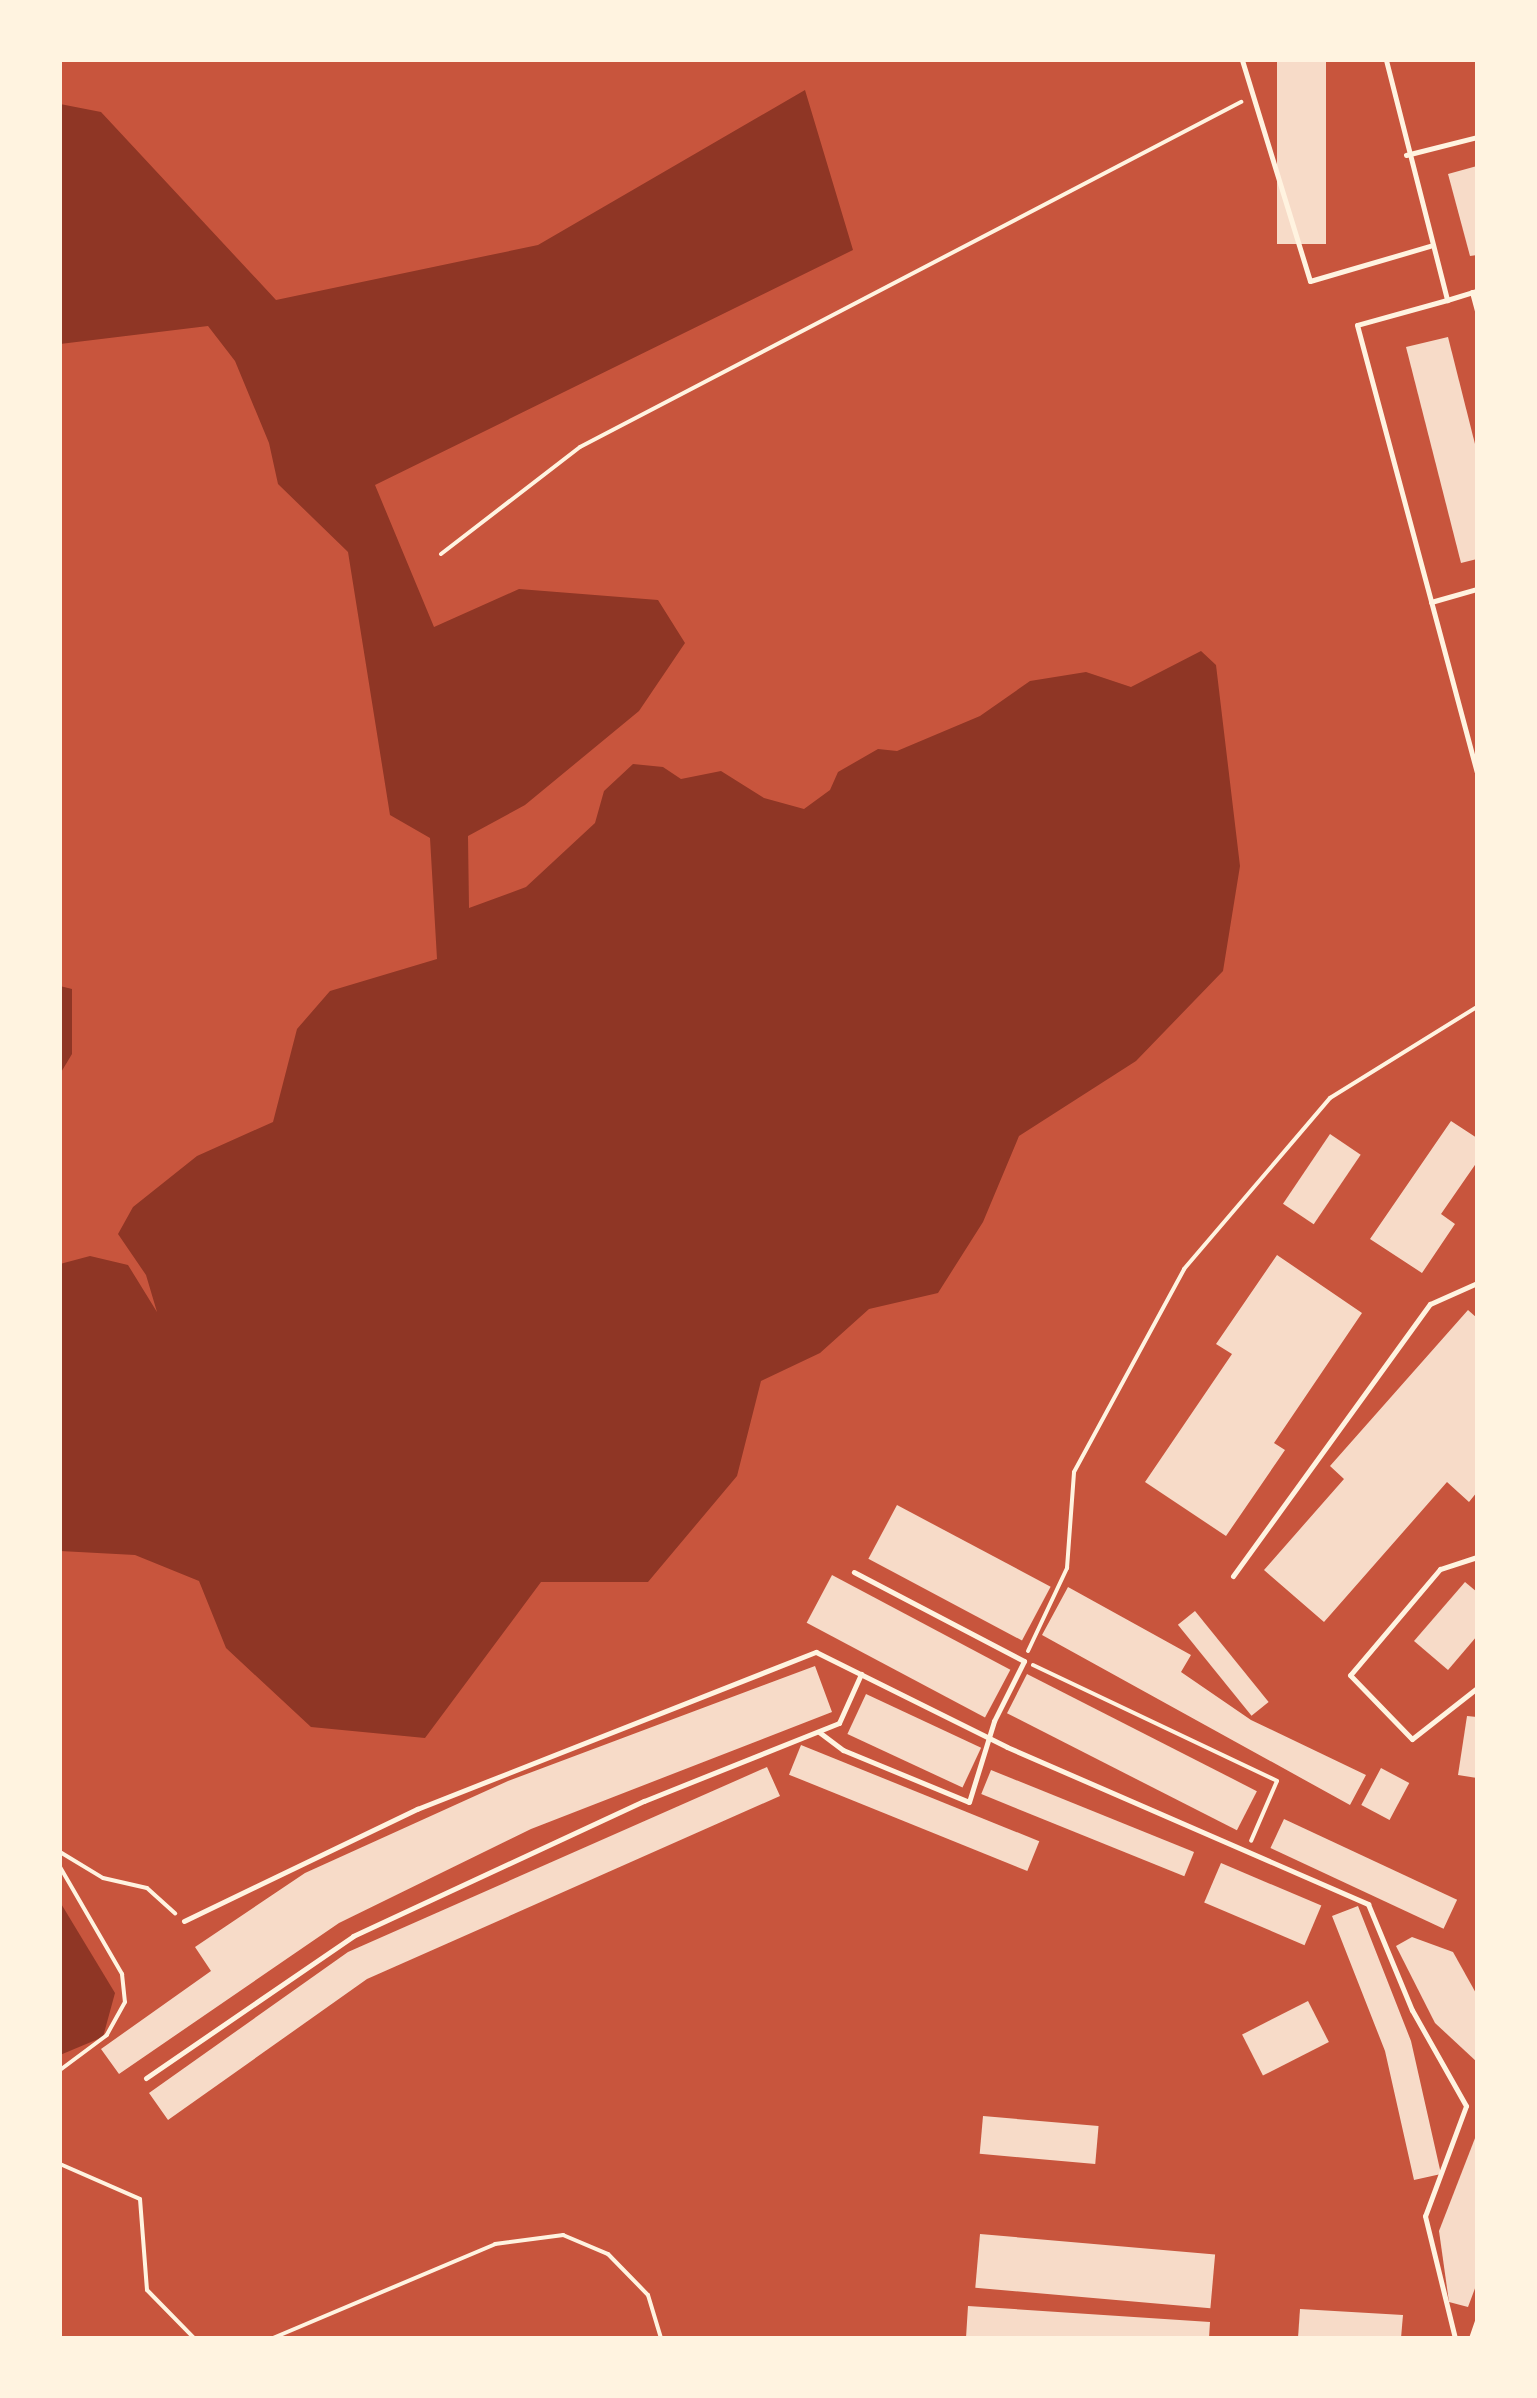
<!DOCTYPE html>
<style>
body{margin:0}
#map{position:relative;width:1537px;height:2398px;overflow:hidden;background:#c8553d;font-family:"Sofia Sans Condensed",sans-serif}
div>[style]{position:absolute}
.water>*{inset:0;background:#8f3625}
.building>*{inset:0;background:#f7dbc8;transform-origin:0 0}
.path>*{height:4px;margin:-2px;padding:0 2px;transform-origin:2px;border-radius:2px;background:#fff3e0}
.service>*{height:5px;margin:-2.5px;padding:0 2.5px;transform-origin:2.5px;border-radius:2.5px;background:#fff3e0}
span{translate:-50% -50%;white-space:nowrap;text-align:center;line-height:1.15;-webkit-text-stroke:7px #fff3e0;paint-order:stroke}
.frame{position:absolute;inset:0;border:62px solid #fff3e0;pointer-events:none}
</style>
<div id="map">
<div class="water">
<i style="clip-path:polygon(805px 90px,853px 250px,375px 485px,434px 627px,519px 589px,658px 600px,685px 643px,639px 711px,525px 805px,468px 836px,469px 908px,526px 887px,595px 823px,604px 791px,633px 764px,663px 767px,681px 779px,721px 771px,764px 798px,804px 809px,830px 790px,838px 772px,878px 749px,897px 751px,980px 716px,1030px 681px,1086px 672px,1131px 687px,1201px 651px,1216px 665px,1240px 866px,1223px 971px,1136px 1061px,1019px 1136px,983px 1222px,938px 1293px,869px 1309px,820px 1353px,761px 1381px,737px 1476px,648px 1582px,541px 1582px,425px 1738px,311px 1727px,226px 1648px,199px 1581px,135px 1555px,60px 1551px,60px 1264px,90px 1256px,128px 1265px,157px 1312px,146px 1275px,118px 1234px,133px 1207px,197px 1156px,273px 1122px,297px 1029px,330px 991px,437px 959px,430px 838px,390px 815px,348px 552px,278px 484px,269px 443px,235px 361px,208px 326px,60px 344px,60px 104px,101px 112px,276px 300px,538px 245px)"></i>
<i style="clip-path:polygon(60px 986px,72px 989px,72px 1054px,60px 1074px)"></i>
<i style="clip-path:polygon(60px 1902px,115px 1993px,103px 2037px,60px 2055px)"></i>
</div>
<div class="building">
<i style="left:1277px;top:60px;width:49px;height:184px"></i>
<i style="clip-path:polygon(1477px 166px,1477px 255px,1470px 256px,1448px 174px)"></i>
<i style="clip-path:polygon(1448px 337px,1477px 452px,1477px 559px,1461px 563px,1406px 347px)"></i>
<i style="clip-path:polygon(1451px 1121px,1477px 1138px,1477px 1162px,1441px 1214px,1455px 1224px,1422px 1273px,1370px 1239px)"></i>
<i style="left:1330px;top:1134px;width:37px;height:84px;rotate:34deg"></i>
<i style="clip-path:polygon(1277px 1255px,1362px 1313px,1274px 1443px,1285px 1450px,1226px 1536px,1145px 1482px,1232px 1354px,1216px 1344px)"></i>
<i style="clip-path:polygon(1468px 1310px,1477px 1318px,1477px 1492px,1469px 1502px,1447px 1482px,1324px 1622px,1264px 1570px,1344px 1479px,1330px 1466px)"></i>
<i style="left:897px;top:1505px;width:174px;height:61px;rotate:28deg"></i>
<i style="left:832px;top:1575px;width:202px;height:54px;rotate:28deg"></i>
<i style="clip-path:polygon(1465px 1582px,1477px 1592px,1477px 1636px,1448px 1670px,1414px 1641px)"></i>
<i style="clip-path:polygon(1068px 1587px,1191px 1655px,1181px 1672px,1251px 1720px,1366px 1775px,1350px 1805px,1042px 1635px)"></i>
<i style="left:1195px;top:1611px;width:117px;height:22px;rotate:51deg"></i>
<i style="clip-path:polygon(815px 1666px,832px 1712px,531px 1829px,339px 1923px,119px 2074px,101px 2049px,211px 1971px,195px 1947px,305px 1873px,508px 1781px)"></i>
<i style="left:1027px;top:1674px;width:258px;height:44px;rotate:27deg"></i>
<i style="left:866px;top:1694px;width:127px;height:44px;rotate:25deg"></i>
<i style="clip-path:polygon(1467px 1716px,1477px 1717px,1477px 1778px,1458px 1775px)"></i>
<i style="left:801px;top:1745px;width:257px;height:32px;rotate:22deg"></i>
<i style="clip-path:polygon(767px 1767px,780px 1796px,367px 1979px,168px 2120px,149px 2093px,348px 1952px)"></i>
<i style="left:1381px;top:1768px;width:32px;height:42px;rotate:28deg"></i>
<i style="left:991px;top:1770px;width:219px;height:26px;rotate:22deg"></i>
<i style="left:1284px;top:1819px;width:191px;height:32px;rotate:25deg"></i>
<i style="left:1221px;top:1863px;width:109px;height:43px;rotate:23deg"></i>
<i style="clip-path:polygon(1358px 1906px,1411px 2041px,1441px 2174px,1414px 2180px,1385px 2051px,1332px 1916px)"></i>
<i style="clip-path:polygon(1412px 1937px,1453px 1952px,1477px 1995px,1477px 2062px,1435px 2023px,1396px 1946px)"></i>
<i style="left:1308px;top:2001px;width:46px;height:74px;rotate:63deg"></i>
<i style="left:983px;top:2116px;width:116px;height:38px;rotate:5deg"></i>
<i style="clip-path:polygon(1477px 2133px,1477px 2283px,1468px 2307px,1449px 2302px,1439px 2231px)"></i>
<i style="left:980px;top:2234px;width:236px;height:54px;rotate:5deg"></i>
<i style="clip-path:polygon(968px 2306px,1210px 2322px,1209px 2338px,966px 2338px)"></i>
<i style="clip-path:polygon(1300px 2309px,1403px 2315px,1401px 2338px,1298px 2338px)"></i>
</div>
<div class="path">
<i style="left:441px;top:554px;width:175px;rotate:-37.6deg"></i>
<i style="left:580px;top:447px;width:746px;rotate:-27.56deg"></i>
<i style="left:1028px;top:1651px;width:92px;rotate:-64.8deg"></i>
<i style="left:1067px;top:1568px;width:96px;rotate:-85.8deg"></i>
<i style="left:1074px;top:1472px;width:231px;rotate:-61.5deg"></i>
<i style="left:1184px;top:1269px;width:225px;rotate:-49.5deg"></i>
<i style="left:1330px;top:1098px;width:173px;rotate:-31.8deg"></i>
<i style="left:1033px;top:1665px;width:270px;rotate:25.4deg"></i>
<i style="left:1277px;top:1781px;width:65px;rotate:113.4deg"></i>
<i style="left:60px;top:1852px;width:50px;rotate:31.2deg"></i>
<i style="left:103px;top:1878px;width:45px;rotate:12.8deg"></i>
<i style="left:147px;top:1888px;width:38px;rotate:42deg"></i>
<i style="left:60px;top:1867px;width:124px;rotate:59.9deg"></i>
<i style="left:122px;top:1974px;width:28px;rotate:84deg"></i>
<i style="left:125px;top:2002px;width:38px;rotate:119deg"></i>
<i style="left:107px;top:2035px;width:59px;rotate:143.3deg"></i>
<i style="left:60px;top:2164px;width:87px;rotate:23.6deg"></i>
<i style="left:140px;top:2199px;width:91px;rotate:85.6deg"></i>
<i style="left:147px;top:2290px;width:67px;rotate:45.6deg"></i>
<i style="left:273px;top:2338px;width:241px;rotate:-22.9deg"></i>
<i style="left:495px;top:2244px;width:69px;rotate:-7.5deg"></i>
<i style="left:563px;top:2235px;width:49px;rotate:22.9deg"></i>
<i style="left:608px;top:2254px;width:57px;rotate:45.7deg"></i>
<i style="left:648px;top:2295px;width:45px;rotate:73.2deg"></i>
</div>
<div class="service">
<i style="left:1242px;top:60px;width:231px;rotate:72.9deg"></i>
<i style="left:1310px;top:281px;width:125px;rotate:-16.3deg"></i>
<i style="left:1386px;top:60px;width:248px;rotate:75.7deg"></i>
<i style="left:1447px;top:300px;width:31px;rotate:-17deg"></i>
<i style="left:1406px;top:155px;width:73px;rotate:-14.2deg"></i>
<i style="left:1472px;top:292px;width:20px;rotate:75deg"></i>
<i style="left:1447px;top:300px;width:93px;rotate:164.5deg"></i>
<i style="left:1357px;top:325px;width:463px;rotate:75deg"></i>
<i style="left:1431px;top:602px;width:48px;rotate:-15.8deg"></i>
<i style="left:1477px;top:1557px;width:39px;rotate:162deg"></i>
<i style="left:1440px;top:1569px;width:139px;rotate:130.3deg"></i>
<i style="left:1350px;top:1675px;width:89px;rotate:45.9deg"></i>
<i style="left:1412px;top:1739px;width:83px;rotate:-38.1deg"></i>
<i style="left:1233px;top:1576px;width:336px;rotate:-54.1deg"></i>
<i style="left:1430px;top:1304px;width:51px;rotate:-24.1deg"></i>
<i style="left:819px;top:1732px;width:30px;rotate:37deg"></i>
<i style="left:843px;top:1750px;width:136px;rotate:22.4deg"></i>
<i style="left:969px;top:1802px;width:85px;rotate:-72.8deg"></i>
<i style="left:994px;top:1721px;width:67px;rotate:-63.4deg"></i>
<i style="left:1024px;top:1661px;width:192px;rotate:-152.4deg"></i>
<i style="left:184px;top:1921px;width:259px;rotate:-25.7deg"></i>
<i style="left:417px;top:1809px;width:429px;rotate:-21.5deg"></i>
<i style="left:816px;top:1652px;width:213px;rotate:26.4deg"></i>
<i style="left:1007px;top:1747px;width:394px;rotate:23.5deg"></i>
<i style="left:1368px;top:1904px;width:115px;rotate:67.5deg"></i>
<i style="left:1412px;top:2010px;width:110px;rotate:60.6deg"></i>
<i style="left:1466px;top:2106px;width:117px;rotate:110.4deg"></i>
<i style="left:1425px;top:2216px;width:126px;rotate:76.2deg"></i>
<i style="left:146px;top:2078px;width:251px;rotate:-34.4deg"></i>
<i style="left:353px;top:1936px;width:321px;rotate:-24.9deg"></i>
<i style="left:644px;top:1801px;width:210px;rotate:-21.8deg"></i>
<i style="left:839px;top:1723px;width:54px;rotate:-65.8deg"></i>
<i style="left:1471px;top:2338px;width:18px;rotate:-71deg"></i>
</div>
<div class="frame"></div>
</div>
